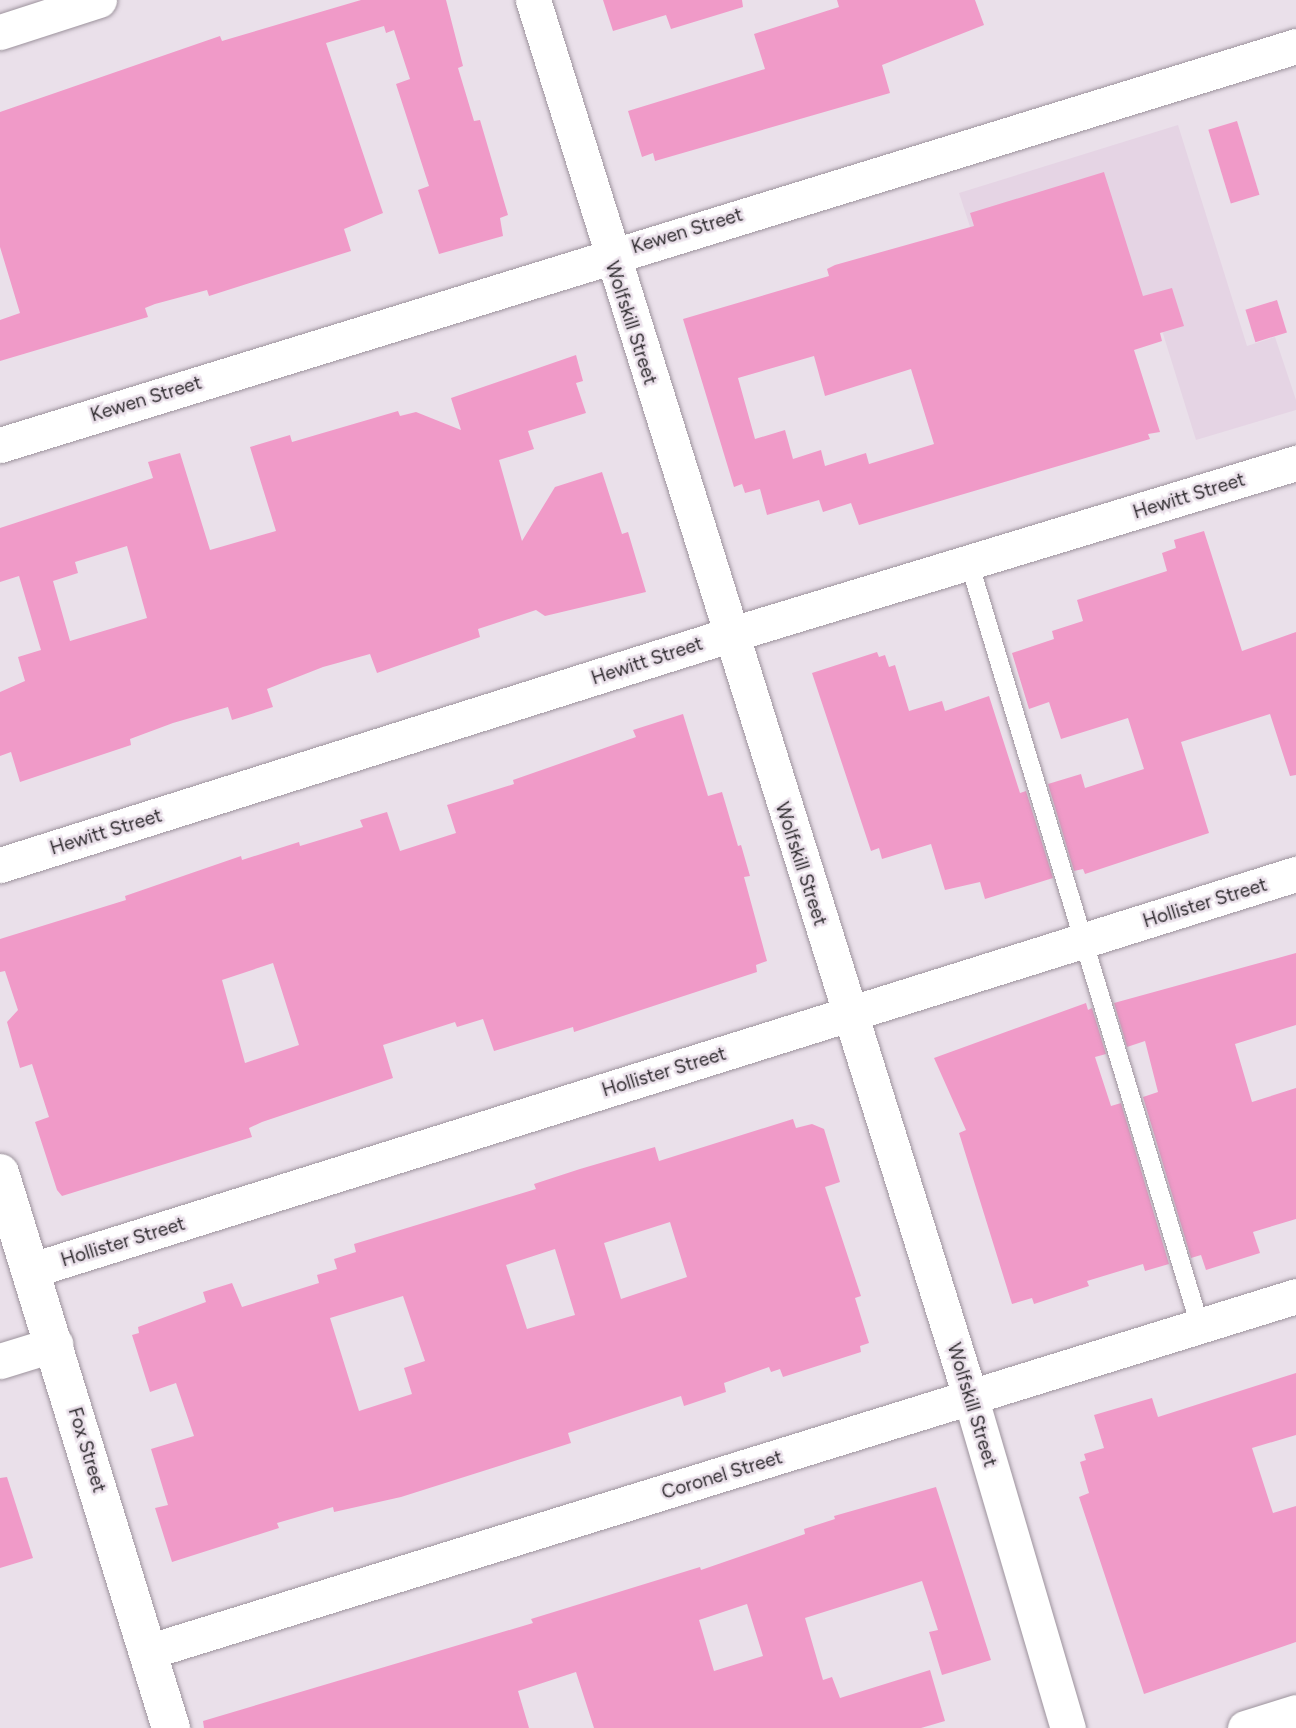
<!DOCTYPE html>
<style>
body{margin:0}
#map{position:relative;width:1296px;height:1728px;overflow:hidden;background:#eae0ea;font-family:Figtree,sans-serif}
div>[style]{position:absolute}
.built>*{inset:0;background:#e5d4e4}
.building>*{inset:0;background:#f09ac8;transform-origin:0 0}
.roads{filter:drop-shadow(0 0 2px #9d939d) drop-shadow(0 0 2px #9d939d)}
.lane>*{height:18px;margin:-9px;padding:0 9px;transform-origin:9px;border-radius:9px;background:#fff}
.street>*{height:35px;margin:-17.5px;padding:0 17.5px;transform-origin:17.5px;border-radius:17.5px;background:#fff}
.secondary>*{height:38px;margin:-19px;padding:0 19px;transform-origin:19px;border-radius:19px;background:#fff}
span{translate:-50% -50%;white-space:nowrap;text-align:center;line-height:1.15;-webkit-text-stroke:5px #eae0ea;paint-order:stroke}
.street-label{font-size:19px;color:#332f33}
</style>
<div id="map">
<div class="built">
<i style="clip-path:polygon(1178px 125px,1247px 346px,1275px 337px,1296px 400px,1296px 410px,1196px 440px,1151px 295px,1007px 340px,959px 193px)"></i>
</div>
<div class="building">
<i style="clip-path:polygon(361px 0,446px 0,463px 66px,458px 68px,474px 121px,480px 120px,508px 215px,500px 218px,503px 236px,439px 254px,418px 190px,429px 186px,396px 84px,410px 79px,394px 30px,386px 33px,384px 26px,326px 43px,383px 213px,344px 229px,351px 251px,209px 296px,207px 290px,155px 304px,145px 308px,148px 317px,0 361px,0 320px,20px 313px,0 247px,0 112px,220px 36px,222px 41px)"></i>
<i style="clip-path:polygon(603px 0,742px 0,743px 7px,671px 29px,666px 15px,613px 31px)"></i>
<i style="clip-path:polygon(837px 0,975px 0,984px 25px,882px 65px,890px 93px,655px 161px,653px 153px,642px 157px,628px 111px,765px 69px,754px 34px,839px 7px)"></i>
<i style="left:1237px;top:121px;width:77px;height:30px;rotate:73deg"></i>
<i style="clip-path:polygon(evenodd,1104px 172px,1143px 296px,1172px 288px,1184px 326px,1160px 333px,1162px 341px,1134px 350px,1160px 432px,1148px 434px,1150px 439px,859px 525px,851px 503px,823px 512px,819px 500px,767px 515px,760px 489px,745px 493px,742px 484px,734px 487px,683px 319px,829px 276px,827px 269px,835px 265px,974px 226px,970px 213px,1104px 172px,814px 356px,825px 396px,911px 369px,934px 444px,869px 464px,866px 453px,825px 466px,821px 450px,793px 459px,785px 430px,755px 439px,738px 378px,814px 356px)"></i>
<i style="left:1277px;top:300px;width:34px;height:33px;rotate:73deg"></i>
<i style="clip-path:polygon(evenodd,576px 355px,583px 381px,576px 383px,586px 413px,528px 431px,534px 449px,499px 460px,522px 541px,555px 487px,602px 472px,622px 534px,628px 532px,646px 592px,545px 616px,536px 610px,478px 629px,480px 637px,377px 673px,370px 654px,323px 667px,267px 689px,273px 707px,232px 720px,228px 707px,173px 723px,130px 739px,131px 745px,20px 782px,11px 752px,0 756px,0 692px,25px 681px,18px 657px,41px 650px,19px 576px,0 582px,0 528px,153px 478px,148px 462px,180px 453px,210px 550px,276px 531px,250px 447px,290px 435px,292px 442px,398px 411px,400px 416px,416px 412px,461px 430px,451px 398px,576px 355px,127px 546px,147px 618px,70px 641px,53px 581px,78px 573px,75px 562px,127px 546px)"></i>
<i style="clip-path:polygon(1204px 531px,1242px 651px,1296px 632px,1296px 775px,1290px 776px,1270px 714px,1181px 742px,1209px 833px,1085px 874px,1083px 869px,1074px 871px,1048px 784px,1081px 774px,1085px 788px,1144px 769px,1128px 718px,1061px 739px,1049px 702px,1029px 709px,1012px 653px,1054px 639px,1052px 631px,1083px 621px,1077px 600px,1167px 571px,1162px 553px,1176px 548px,1174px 540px)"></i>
<i style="clip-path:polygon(877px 652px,879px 657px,885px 655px,889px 667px,895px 665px,909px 711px,942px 701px,945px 711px,989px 696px,1020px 793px,1026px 791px,1053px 878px,985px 899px,980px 882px,945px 890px,931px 844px,882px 859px,879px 848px,871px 851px,812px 673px)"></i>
<i style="clip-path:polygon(evenodd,683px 714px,708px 796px,722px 792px,738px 846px,741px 845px,750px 876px,744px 877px,767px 961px,756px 965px,757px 972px,574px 1032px,573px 1027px,494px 1051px,483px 1019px,457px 1027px,455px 1022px,383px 1045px,393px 1078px,262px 1122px,249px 1128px,252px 1137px,62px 1196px,57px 1190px,35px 1122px,49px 1117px,32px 1064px,20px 1068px,7px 1022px,18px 1010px,5px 971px,0 972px,0 939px,126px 900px,125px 896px,241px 856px,242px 860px,299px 842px,300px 846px,363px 827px,360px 820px,387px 812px,400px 851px,456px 833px,447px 805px,514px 784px,513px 780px,636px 737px,633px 730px,683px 714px,273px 963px,299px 1045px,245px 1063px,222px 980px,273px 963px)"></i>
<i style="clip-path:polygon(1296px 953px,1296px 1025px,1235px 1044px,1252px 1102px,1296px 1088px,1296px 1219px,1253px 1232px,1260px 1253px,1206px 1270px,1201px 1255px,1191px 1258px,1143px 1097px,1158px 1092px,1145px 1041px,1127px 1047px,1114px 1003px)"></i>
<i style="clip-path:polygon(1086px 1003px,1088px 1010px,1092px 1008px,1106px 1054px,1095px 1057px,1111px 1106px,1121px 1103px,1169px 1264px,1145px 1271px,1143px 1264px,1087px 1281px,1089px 1286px,1034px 1304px,1032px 1298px,1012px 1304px,959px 1133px,966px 1130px,934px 1058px)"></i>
<i style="clip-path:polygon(evenodd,793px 1119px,796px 1128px,812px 1124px,824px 1129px,840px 1182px,825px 1187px,861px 1296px,855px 1298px,869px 1343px,860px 1346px,861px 1352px,783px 1377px,780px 1369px,771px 1372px,769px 1367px,724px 1383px,726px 1392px,684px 1406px,681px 1396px,568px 1433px,571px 1443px,401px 1497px,334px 1512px,333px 1507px,277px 1523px,279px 1528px,172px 1562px,155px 1508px,168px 1505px,151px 1449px,194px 1436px,176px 1383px,150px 1392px,132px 1335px,139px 1333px,138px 1327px,206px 1302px,203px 1292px,232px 1283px,242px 1307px,319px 1283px,317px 1275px,337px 1269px,334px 1259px,356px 1252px,354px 1244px,536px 1189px,534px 1184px,580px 1169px,655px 1147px,659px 1161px,793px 1119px,670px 1222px,687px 1277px,621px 1299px,604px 1243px,670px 1222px,793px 1119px,555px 1249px,575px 1315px,527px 1329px,506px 1265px,555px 1249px,793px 1119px,403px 1296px,425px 1361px,404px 1368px,412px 1394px,359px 1411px,330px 1318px,403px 1296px)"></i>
<i style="clip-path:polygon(1296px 1373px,1296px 1435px,1252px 1448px,1273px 1513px,1296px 1506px,1296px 1642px,1144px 1694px,1079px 1497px,1089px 1493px,1080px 1462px,1086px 1460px,1084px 1454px,1104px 1448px,1094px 1415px,1152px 1398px,1158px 1417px)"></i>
<i style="clip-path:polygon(7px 1477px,33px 1558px,0 1568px,0 1478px)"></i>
<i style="clip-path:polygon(evenodd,936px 1487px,991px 1660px,942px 1675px,929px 1632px,938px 1630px,922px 1581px,805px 1618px,823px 1680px,832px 1677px,840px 1698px,930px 1670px,945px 1721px,921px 1728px,594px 1728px,576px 1672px,518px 1691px,529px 1728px,204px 1728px,203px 1721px,533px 1623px,531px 1619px,700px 1567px,701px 1570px,805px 1534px,804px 1529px,835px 1519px,834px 1516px,936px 1487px,747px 1604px,763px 1656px,714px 1671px,699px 1620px,747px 1604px)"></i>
</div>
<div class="roads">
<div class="lane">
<i style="left:969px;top:562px;width:798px;rotate:73.18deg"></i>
</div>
<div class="street">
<i style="left:533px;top:0;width:1466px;rotate:72.62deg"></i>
<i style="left:971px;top:1399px;width:343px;rotate:73.6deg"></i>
<i style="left:0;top:32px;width:104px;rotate:-17.9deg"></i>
<i style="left:0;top:445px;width:1356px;rotate:-17.11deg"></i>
<i style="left:0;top:865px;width:764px;rotate:-17.51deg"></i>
<i style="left:729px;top:635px;width:593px;rotate:-16.88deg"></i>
<i style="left:32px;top:1270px;width:1325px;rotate:-17.4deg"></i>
<i style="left:0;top:1361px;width:58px;rotate:-17.2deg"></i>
<i style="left:147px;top:1652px;width:1203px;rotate:-17.21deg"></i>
<i style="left:1245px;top:1728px;width:53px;rotate:-17.4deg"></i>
</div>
<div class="secondary">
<i style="left:0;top:1173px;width:581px;rotate:72.88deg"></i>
</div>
</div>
<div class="street-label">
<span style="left:687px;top:231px;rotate:-17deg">Kewen Street</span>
<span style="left:631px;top:323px;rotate:72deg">Wolfskill Street</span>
<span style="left:146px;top:399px;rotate:-17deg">Kewen Street</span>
<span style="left:1189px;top:496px;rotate:-17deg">Hewitt Street</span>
<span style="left:647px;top:661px;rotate:-18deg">Hewitt Street</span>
<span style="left:106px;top:832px;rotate:-17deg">Hewitt Street</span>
<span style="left:801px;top:864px;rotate:72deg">Wolfskill Street</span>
<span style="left:1205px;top:903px;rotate:-17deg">Hollister Street</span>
<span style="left:664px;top:1072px;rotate:-17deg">Hollister Street</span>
<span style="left:123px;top:1242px;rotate:-17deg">Hollister Street</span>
<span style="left:972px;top:1405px;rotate:73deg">Wolfskill Street</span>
<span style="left:87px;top:1450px;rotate:73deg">Fox Street</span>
<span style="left:722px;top:1475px;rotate:-17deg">Coronel Street</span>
</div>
</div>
